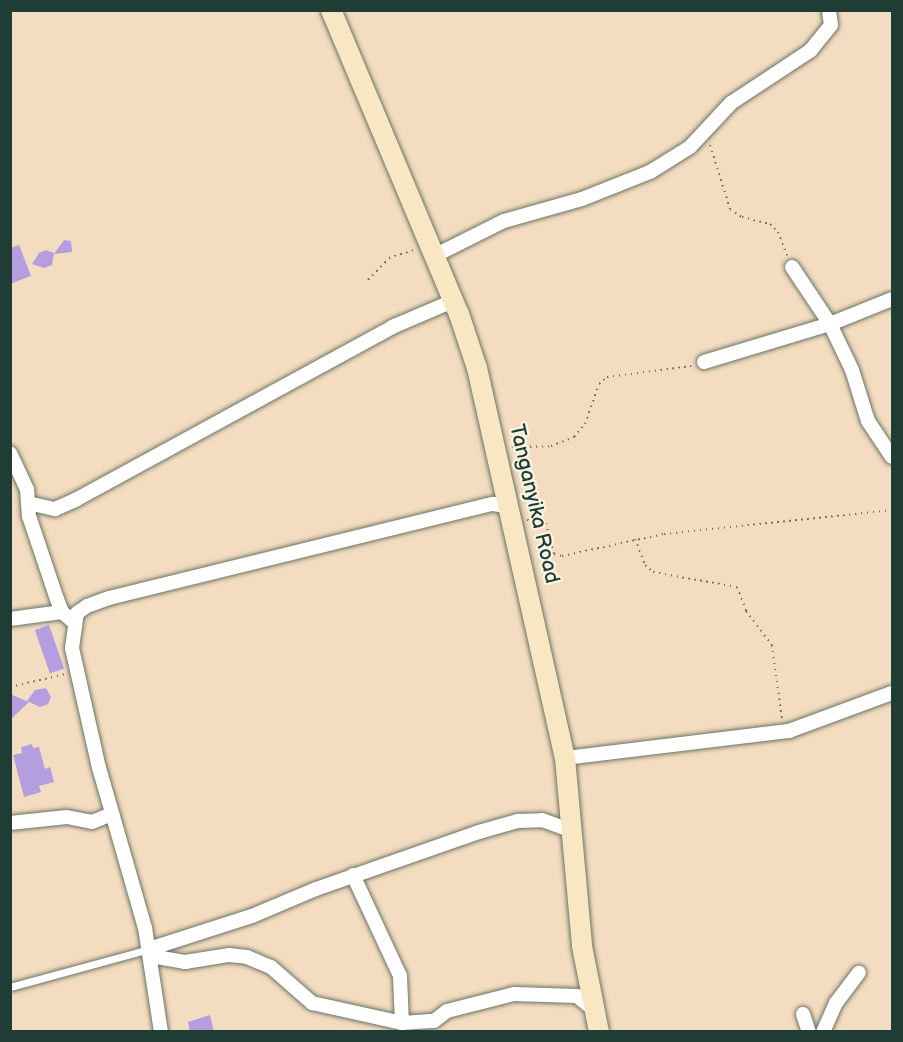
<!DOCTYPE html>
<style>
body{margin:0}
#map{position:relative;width:903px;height:1042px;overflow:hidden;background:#f4dcc0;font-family:"Balsamiq Sans",sans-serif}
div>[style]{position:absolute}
.building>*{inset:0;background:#b49ee0;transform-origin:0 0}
.path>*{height:2px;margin-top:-1px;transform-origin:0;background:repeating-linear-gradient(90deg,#6a7565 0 1.5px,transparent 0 6px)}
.roads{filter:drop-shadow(0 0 2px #6a7565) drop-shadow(0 0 2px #6a7565)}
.lane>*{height:7px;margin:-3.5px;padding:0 3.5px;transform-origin:3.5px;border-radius:3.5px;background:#fff}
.street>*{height:14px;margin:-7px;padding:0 7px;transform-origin:7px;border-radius:7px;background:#fff}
.secondary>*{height:20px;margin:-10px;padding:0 10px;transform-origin:10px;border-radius:10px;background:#f9e7c3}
span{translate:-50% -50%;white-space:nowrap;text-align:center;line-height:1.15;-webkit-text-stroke:4.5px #fcf5e5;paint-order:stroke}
.street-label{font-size:21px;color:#1f3d34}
.frame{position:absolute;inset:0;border:12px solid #1f3d34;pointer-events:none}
</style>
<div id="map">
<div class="building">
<i style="clip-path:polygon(64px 240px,71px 241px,72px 252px,54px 254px)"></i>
<i style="clip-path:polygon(19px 245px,31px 276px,10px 284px,10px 248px)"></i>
<i style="clip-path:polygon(46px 250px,54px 253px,52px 265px,44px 268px,32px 264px,39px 253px)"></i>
<i style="left:49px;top:625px;width:46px;height:15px;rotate:71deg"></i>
<i style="clip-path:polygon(46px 688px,51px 697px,48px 704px,40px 707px,27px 701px,35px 690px)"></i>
<i style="clip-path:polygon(10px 694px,29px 702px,10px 720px)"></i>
<i style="clip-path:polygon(32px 744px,33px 748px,39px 747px,45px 769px,50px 767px,54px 782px,39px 786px,41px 792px,24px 797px,13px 755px,22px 753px,21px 747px)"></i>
<i style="clip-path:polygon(210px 1015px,214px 1032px,190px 1032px,188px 1022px)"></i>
</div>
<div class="path">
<i style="left:710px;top:145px;width:67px;rotate:72.6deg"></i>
<i style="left:730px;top:209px;width:14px;rotate:34deg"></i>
<i style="left:742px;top:217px;width:29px;rotate:14deg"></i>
<i style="left:770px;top:224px;width:11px;rotate:45deg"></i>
<i style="left:778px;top:232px;width:25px;rotate:69deg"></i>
<i style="left:368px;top:280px;width:30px;rotate:-46deg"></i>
<i style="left:389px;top:258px;width:28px;rotate:-18deg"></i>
<i style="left:512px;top:447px;width:39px;rotate:-1deg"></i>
<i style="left:551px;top:446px;width:25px;rotate:-21deg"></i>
<i style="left:574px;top:437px;width:17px;rotate:-50deg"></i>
<i style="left:585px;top:424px;width:42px;rotate:-70.7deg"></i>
<i style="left:599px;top:384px;width:11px;rotate:-41deg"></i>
<i style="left:607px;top:377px;width:85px;rotate:-7.5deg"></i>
<i style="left:527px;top:520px;width:19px;rotate:9deg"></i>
<i style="left:546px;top:523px;width:32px;rotate:76deg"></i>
<i style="left:554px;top:554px;width:8px;rotate:14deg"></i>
<i style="left:562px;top:556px;width:104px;rotate:-12.2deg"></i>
<i style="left:664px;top:534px;width:229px;rotate:-6deg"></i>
<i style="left:635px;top:539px;width:28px;rotate:69deg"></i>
<i style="left:645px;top:565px;width:11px;rotate:41deg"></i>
<i style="left:653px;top:572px;width:85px;rotate:10.1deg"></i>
<i style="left:737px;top:587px;width:26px;rotate:69deg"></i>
<i style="left:746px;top:611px;width:43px;rotate:52.6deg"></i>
<i style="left:772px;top:645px;width:76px;rotate:82.4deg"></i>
<i style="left:10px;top:687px;width:57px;rotate:-13.1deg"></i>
</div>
<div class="roads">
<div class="lane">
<i style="left:10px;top:987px;width:144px;rotate:-15.3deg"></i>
</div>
<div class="street">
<i style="left:434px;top:256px;width:78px;rotate:-26.6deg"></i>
<i style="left:504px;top:221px;width:81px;rotate:-15.8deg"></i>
<i style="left:582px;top:199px;width:73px;rotate:-21.7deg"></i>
<i style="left:650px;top:172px;width:47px;rotate:-32deg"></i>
<i style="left:690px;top:147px;width:60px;rotate:-47deg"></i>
<i style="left:731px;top:103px;width:95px;rotate:-33.4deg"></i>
<i style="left:810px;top:51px;width:33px;rotate:-51deg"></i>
<i style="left:831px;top:25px;width:15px;rotate:-98deg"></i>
<i style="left:792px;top:267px;width:69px;rotate:56.3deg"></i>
<i style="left:830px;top:324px;width:51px;rotate:64.4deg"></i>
<i style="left:852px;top:370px;width:53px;rotate:72.6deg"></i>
<i style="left:868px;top:421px;width:43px;rotate:56.3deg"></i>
<i style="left:704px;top:362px;width:132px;rotate:-16.8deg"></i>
<i style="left:830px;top:324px;width:67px;rotate:-22deg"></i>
<i style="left:10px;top:453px;width:40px;rotate:65deg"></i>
<i style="left:27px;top:489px;width:27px;rotate:86deg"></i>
<i style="left:29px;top:516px;width:88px;rotate:71.4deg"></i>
<i style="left:57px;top:599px;width:14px;rotate:69deg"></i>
<i style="left:62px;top:612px;width:16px;rotate:40deg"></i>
<i style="left:28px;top:503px;width:28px;rotate:13deg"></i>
<i style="left:55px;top:509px;width:24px;rotate:-24deg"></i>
<i style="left:77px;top:499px;width:359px;rotate:-28.6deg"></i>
<i style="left:392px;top:327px;width:66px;rotate:-23.1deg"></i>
<i style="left:10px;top:619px;width:52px;rotate:-7.7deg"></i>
<i style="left:565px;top:758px;width:226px;rotate:-6.9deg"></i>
<i style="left:789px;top:731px;width:110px;rotate:-20.3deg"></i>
<i style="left:10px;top:823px;width:57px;rotate:-6deg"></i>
<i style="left:67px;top:817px;width:25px;rotate:11deg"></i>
<i style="left:92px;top:822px;width:22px;rotate:-22deg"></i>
<i style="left:353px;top:875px;width:111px;rotate:65deg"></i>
<i style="left:400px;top:976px;width:47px;rotate:87.6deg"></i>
<i style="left:149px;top:949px;width:108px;rotate:-17.8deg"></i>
<i style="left:252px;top:916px;width:69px;rotate:-22.9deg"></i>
<i style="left:316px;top:889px;width:173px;rotate:-19.3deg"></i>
<i style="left:479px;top:832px;width:41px;rotate:-15.8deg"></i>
<i style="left:518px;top:821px;width:24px;rotate:-2deg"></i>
<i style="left:542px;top:820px;width:32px;rotate:20deg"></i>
<i style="left:151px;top:956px;width:35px;rotate:10deg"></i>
<i style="left:185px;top:962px;width:45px;rotate:-9deg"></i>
<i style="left:229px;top:955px;width:18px;rotate:6deg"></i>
<i style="left:247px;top:957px;width:26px;rotate:23deg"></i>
<i style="left:271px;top:967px;width:55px;rotate:41.3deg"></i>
<i style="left:312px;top:1003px;width:92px;rotate:12.5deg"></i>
<i style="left:402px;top:1023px;width:32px;rotate:-4deg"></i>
<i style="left:434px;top:1021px;width:16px;rotate:-38deg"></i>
<i style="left:447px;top:1011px;width:69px;rotate:-14.2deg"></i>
<i style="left:514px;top:994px;width:63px;rotate:1.8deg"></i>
<i style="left:577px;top:996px;width:21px;rotate:39deg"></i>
<i style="left:803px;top:1014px;width:19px;rotate:72deg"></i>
<i style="left:161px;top:1032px;width:105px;rotate:-98.7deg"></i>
<i style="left:145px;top:928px;width:166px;rotate:-106deg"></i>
<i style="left:99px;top:768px;width:123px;rotate:-102.7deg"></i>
<i style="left:72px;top:648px;width:35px;rotate:-82deg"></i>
<i style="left:77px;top:613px;width:12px;rotate:-35deg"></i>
<i style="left:87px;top:606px;width:23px;rotate:-20deg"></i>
<i style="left:109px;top:598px;width:395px;rotate:-13.8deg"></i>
<i style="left:493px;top:504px;width:18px;rotate:9deg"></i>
<i style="left:823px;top:1032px;width:32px;rotate:-66deg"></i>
<i style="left:836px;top:1003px;width:38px;rotate:-53deg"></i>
</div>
<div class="secondary">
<i style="left:331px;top:10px;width:330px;rotate:67.2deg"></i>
<i style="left:459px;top:314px;width:57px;rotate:71.6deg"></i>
<i style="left:477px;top:368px;width:400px;rotate:77.3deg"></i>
<i style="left:565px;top:758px;width:189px;rotate:84.8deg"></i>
<i style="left:582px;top:946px;width:88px;rotate:78.8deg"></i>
</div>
</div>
<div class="street-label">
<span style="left:534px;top:504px;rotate:77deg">Tanganyika Road</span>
</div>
<div class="frame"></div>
</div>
